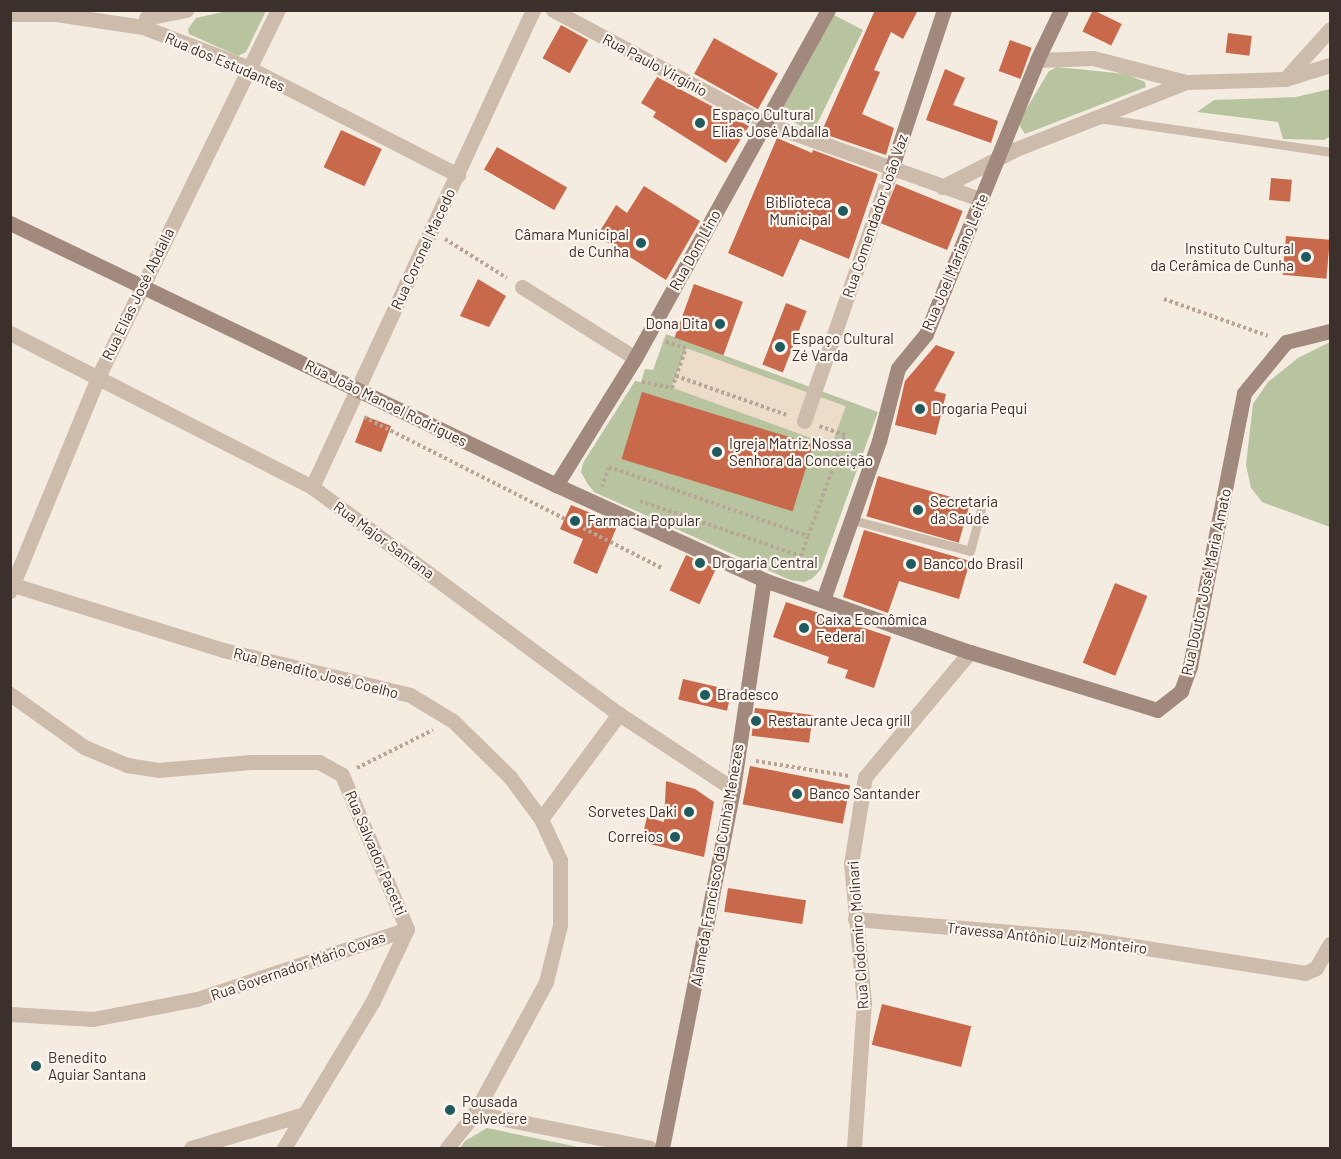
<!DOCTYPE html>
<meta charset="utf-8">
<style>
body{margin:0}
#map{position:relative;width:1341px;height:1159px;overflow:hidden;background:#f4ebe1;font-family:Barlow,sans-serif}
div>[style]{position:absolute}
.green>*{inset:0;background:#b8c4a0}
.plaza>*{inset:0;background:#ecdcc8;transform-origin:0 0}
.building>*{inset:0;background:#c8694b;transform-origin:0 0}
.path>*{height:4px;margin-top:-2px;transform-origin:0;background:repeating-linear-gradient(90deg,#b9a596 0 3px,transparent 0 6px)}
.lane>*{height:9px;margin:-4.5px;padding:0 4.5px;transform-origin:4.5px;border-radius:4.5px;background:#cdbbac}
.street>*{height:15px;margin:-7.5px;padding:0 7.5px;transform-origin:7.5px;border-radius:7.5px;background:#cdbbac}
.secondary>*{height:15px;margin:-7.5px;padding:0 7.5px;transform-origin:7.5px;border-radius:7.5px;background:#a18a7d}
.dots>*{width:16px;height:16px;translate:-50% -50%;box-sizing:border-box;border:3px solid #fbf5ee;border-radius:50%}
span{translate:-50% -50%;white-space:nowrap;text-align:center;line-height:1.15;-webkit-text-stroke:4.5px #fbf5ee;paint-order:stroke}
.street-label{font-size:15px;color:#3b302b}
.poi-label{font-size:15px;color:#3b302b}
.left{translate:0 -50%;text-align:left}
.right{translate:-100% -50%;text-align:right}
.frame{position:absolute;inset:0;border:12px solid #3b302b;pointer-events:none}
</style>
<div id="map">
<div class="green">
<i style="clip-path:polygon(227px 11px,266px 11px,246px 52px,238px 56px,189px 34px,188px 29px,196px 18px)"></i>
<i style="clip-path:polygon(834px 15px,863px 30px,813px 132px,779px 115px)"></i>
<i style="clip-path:polygon(1057px 67px,1126px 74px,1145px 82px,1146px 87px,1025px 134px,1018px 123px,1049px 71px)"></i>
<i style="clip-path:polygon(1330px 89px,1330px 136px,1324px 140px,1283px 139px,1278px 122px,1197px 112px,1214px 100px,1296px 97px)"></i>
<i style="clip-path:polygon(666px 334px,878px 412px,821px 569px,813px 578px,805px 582px,790px 580px,594px 492px,587px 483px,581px 472px,583px 463px,635px 381px,641px 382px,645px 369px,653px 370px)"></i>
<i style="clip-path:polygon(1330px 342px,1330px 527px,1262px 502px,1251px 488px,1246px 465px,1253px 404px,1268px 382px,1298px 358px)"></i>
<i style="clip-path:polygon(487px 1128px,583px 1148px,460px 1148px,465px 1141px)"></i>
</div>
<div class="plaza">
<i style="left:686px;top:348px;width:170px;height:42px;rotate:20deg"></i>
</div>
<div class="building">
<i style="clip-path:polygon(875px 10px,918px 10px,903px 39px,891px 32px,874px 70px,880px 72px,862px 114px,894px 128px,886px 155px,821px 133px)"></i>
<i style="left:1093px;top:10px;width:32px;height:24px;rotate:26deg"></i>
<i style="left:561px;top:25px;width:31px;height:38px;rotate:29deg"></i>
<i style="left:1228px;top:33px;width:24px;height:20px;rotate:7deg"></i>
<i style="left:714px;top:38px;width:73px;height:41px;rotate:29deg"></i>
<i style="left:1010px;top:40px;width:23px;height:33px;rotate:20deg"></i>
<i style="clip-path:polygon(945px 69px,965px 78px,953px 105px,998px 121px,991px 143px,926px 120px)"></i>
<i style="clip-path:polygon(657px 77px,749px 126px,726px 163px,653px 117px,656px 112px,641px 103px)"></i>
<i style="left:341px;top:130px;width:45px;height:41px;rotate:25deg"></i>
<i style="clip-path:polygon(777px 138px,812px 153px,813px 150px,878px 174px,849px 259px,800px 239px,783px 277px,728px 253px)"></i>
<i style="left:497px;top:147px;width:81px;height:26px;rotate:30deg"></i>
<i style="left:1271px;top:178px;width:21px;height:22px;rotate:5deg"></i>
<i style="left:896px;top:184px;width:72px;height:42px;rotate:22deg"></i>
<i style="clip-path:polygon(644px 186px,700px 221px,666px 280px,597px 236px,616px 205px,627px 213px)"></i>
<i style="left:1286px;top:236px;width:44px;height:39px;rotate:5deg"></i>
<i style="clip-path:polygon(478px 279px,506px 296px,489px 327px,460px 316px)"></i>
<i style="left:694px;top:284px;width:52px;height:57px;rotate:20deg"></i>
<i style="left:786px;top:303px;width:22px;height:66px;rotate:21deg"></i>
<i style="clip-path:polygon(936px 345px,955px 352px,934px 391px,946px 394px,936px 435px,895px 425px,905px 381px)"></i>
<i style="left:642px;top:392px;width:179px;height:70px;rotate:17deg"></i>
<i style="left:365px;top:416px;width:28px;height:28px;rotate:21deg"></i>
<i style="left:878px;top:476px;width:96px;height:42px;rotate:16deg"></i>
<i style="clip-path:polygon(571px 505px,618px 524px,597px 574px,573px 563px,583px 539px,560px 529px)"></i>
<i style="clip-path:polygon(864px 530px,970px 561px,959px 599px,899px 581px,888px 613px,843px 597px)"></i>
<i style="left:686px;top:555px;width:33px;height:39px;rotate:25deg"></i>
<i style="left:1115px;top:583px;width:35px;height:86px;rotate:22deg"></i>
<i style="clip-path:polygon(786px 602px,891px 637px,874px 688px,845px 678px,848px 670px,827px 663px,829px 657px,773px 637px)"></i>
<i style="left:683px;top:679px;width:50px;height:21px;rotate:13deg"></i>
<i style="left:755px;top:708px;width:58px;height:28px;rotate:7deg"></i>
<i style="left:750px;top:766px;width:102px;height:39px;rotate:11deg"></i>
<i style="clip-path:polygon(666px 781px,695px 789px,714px 802px,704px 857px,641px 842px,647px 817px,664px 822px)"></i>
<i style="left:728px;top:888px;width:79px;height:24px;rotate:9deg"></i>
<i style="left:882px;top:1004px;width:92px;height:42px;rotate:14deg"></i>
</div>
<div class="path">
<i style="left:445px;top:239px;width:73px;rotate:32.2deg"></i>
<i style="left:1164px;top:299px;width:110px;rotate:19.6deg"></i>
<i style="left:676px;top:376px;width:118px;rotate:19.4deg"></i>
<i style="left:642px;top:382px;width:31px;rotate:11deg"></i>
<i style="left:672px;top:388px;width:42px;rotate:-70.7deg"></i>
<i style="left:686px;top:348px;width:24px;rotate:-163deg"></i>
<i style="left:364px;top:417px;width:334px;rotate:26.9deg"></i>
<i style="left:602px;top:487px;width:21px;rotate:-71deg"></i>
<i style="left:609px;top:467px;width:211px;rotate:19.1deg"></i>
<i style="left:808px;top:536px;width:108px;rotate:-69.9deg"></i>
<i style="left:845px;top:435px;width:28px;rotate:-161deg"></i>
<i style="left:640px;top:501px;width:170px;rotate:18.9deg"></i>
<i style="left:801px;top:556px;width:21px;rotate:-71deg"></i>
<i style="left:756px;top:761px;width:94px;rotate:9.2deg"></i>
<i style="left:357px;top:768px;width:85px;rotate:-26.6deg"></i>
</div>
<div class="lane">
<i style="left:1098px;top:118px;width:234px;rotate:8.3deg"></i>
<i style="left:853px;top:520px;width:121px;rotate:14.8deg"></i>
<i style="left:970px;top:551px;width:43px;rotate:-75.3deg"></i>
</div>
<div class="street">
<i style="left:553px;top:10px;width:240px;rotate:28.1deg"></i>
<i style="left:765px;top:123px;width:230px;rotate:19.5deg"></i>
<i style="left:10px;top:14px;width:46px"></i>
<i style="left:56px;top:14px;width:88px;rotate:8.5deg"></i>
<i style="left:143px;top:27px;width:114px;rotate:21.1deg"></i>
<i style="left:249px;top:68px;width:235px;rotate:27.1deg"></i>
<i style="left:146px;top:18px;width:41px;rotate:-11.3deg"></i>
<i style="left:1037px;top:60px;width:56px;rotate:-2deg"></i>
<i style="left:1093px;top:58px;width:96px;rotate:14.5deg"></i>
<i style="left:1186px;top:82px;width:99px;rotate:-1.7deg"></i>
<i style="left:1285px;top:79px;width:47px;rotate:-17.3deg"></i>
<i style="left:1285px;top:79px;width:67px;rotate:-48deg"></i>
<i style="left:942px;top:187px;width:83px;rotate:-27.2deg"></i>
<i style="left:1016px;top:149px;width:183px;rotate:-21.5deg"></i>
<i style="left:522px;top:287px;width:133px;rotate:32.1deg"></i>
<i style="left:10px;top:333px;width:339px;rotate:27deg"></i>
<i style="left:312px;top:487px;width:382px;rotate:36.5deg"></i>
<i style="left:619px;top:714px;width:136px;rotate:33.3deg"></i>
<i style="left:804px;top:421px;width:266px;rotate:-70.9deg"></i>
<i style="left:312px;top:487px;width:526px;rotate:-65.14deg"></i>
<i style="left:10px;top:584px;width:223px;rotate:17.2deg"></i>
<i style="left:223px;top:650px;width:192px;rotate:13.5deg"></i>
<i style="left:410px;top:695px;width:50px;rotate:31.2deg"></i>
<i style="left:453px;top:721px;width:80px;rotate:44.5deg"></i>
<i style="left:510px;top:777px;width:52px;rotate:53.6deg"></i>
<i style="left:541px;top:819px;width:45px;rotate:65.1deg"></i>
<i style="left:560px;top:860px;width:65px;rotate:90deg"></i>
<i style="left:560px;top:925px;width:59px;rotate:103.8deg"></i>
<i style="left:546px;top:982px;width:149px;rotate:118.5deg"></i>
<i style="left:475px;top:1113px;width:45px;rotate:128.7deg"></i>
<i style="left:10px;top:591px;width:234px;rotate:-67.6deg"></i>
<i style="left:99px;top:375px;width:407px;rotate:-63.9deg"></i>
<i style="left:10px;top:694px;width:91px;rotate:35.6deg"></i>
<i style="left:84px;top:747px;width:47px;rotate:22.7deg"></i>
<i style="left:127px;top:765px;width:31px;rotate:9deg"></i>
<i style="left:158px;top:770px;width:93px;rotate:-4.9deg"></i>
<i style="left:251px;top:762px;width:68px"></i>
<i style="left:319px;top:762px;width:26px;rotate:29deg"></i>
<i style="left:342px;top:775px;width:167px;rotate:67.1deg"></i>
<i style="left:407px;top:929px;width:80px;rotate:115.3deg"></i>
<i style="left:373px;top:1001px;width:172px;rotate:121.2deg"></i>
<i style="left:541px;top:819px;width:131px;rotate:-53.4deg"></i>
<i style="left:855px;top:919px;width:228px;rotate:4.8deg"></i>
<i style="left:1082px;top:938px;width:226px;rotate:8.9deg"></i>
<i style="left:1305px;top:973px;width:12px;rotate:-24deg"></i>
<i style="left:1316px;top:968px;width:28px;rotate:-60deg"></i>
<i style="left:10px;top:1014px;width:83px;rotate:3.4deg"></i>
<i style="left:93px;top:1019px;width:106px;rotate:-10.9deg"></i>
<i style="left:197px;top:999px;width:221px;rotate:-18.4deg"></i>
<i style="left:475px;top:1113px;width:178px;rotate:11.3deg"></i>
<i style="left:191px;top:1148px;width:115px;rotate:-16.7deg"></i>
<i style="left:854px;top:1148px;width:145px;rotate:-86.1deg"></i>
<i style="left:864px;top:1003px;width:140px;rotate:-95.3deg"></i>
<i style="left:851px;top:864px;width:88px;rotate:-80.9deg"></i>
<i style="left:865px;top:777px;width:163px;rotate:-50deg"></i>
</div>
<div class="secondary">
<i style="left:891px;top:170px;width:169px;rotate:-71.7deg"></i>
<i style="left:10px;top:223px;width:606px;rotate:25.63deg"></i>
<i style="left:556px;top:485px;width:229px;rotate:24.5deg"></i>
<i style="left:764px;top:580px;width:218px;rotate:19.3deg"></i>
<i style="left:970px;top:652px;width:196px;rotate:17.2deg"></i>
<i style="left:1157px;top:710px;width:31px;rotate:-38deg"></i>
<i style="left:1181px;top:691px;width:27px;rotate:-70deg"></i>
<i style="left:1190px;top:666px;width:278px;rotate:-78.8deg"></i>
<i style="left:1244px;top:393px;width:66px;rotate:-50.5deg"></i>
<i style="left:1286px;top:342px;width:45px;rotate:-14deg"></i>
<i style="left:556px;top:485px;width:150px;rotate:-58.1deg"></i>
<i style="left:635px;top:358px;width:398px;rotate:-61deg"></i>
<i style="left:823px;top:600px;width:169px;rotate:-70.6deg"></i>
<i style="left:879px;top:441px;width:75px;rotate:-75.4deg"></i>
<i style="left:898px;top:368px;width:44px;rotate:-50.5deg"></i>
<i style="left:926px;top:334px;width:296px;rotate:-67.9deg"></i>
<i style="left:1037px;top:60px;width:55px;rotate:-64.4deg"></i>
<i style="left:662px;top:1148px;width:366px;rotate:-78.8deg"></i>
<i style="left:733px;top:789px;width:211px;rotate:-81.6deg"></i>
</div>
<div class="dots">
<i style="left:700px;top:123px;background:#1f5a5e"></i>
<i style="left:843px;top:211px;background:#1f5a5e"></i>
<i style="left:641px;top:243px;background:#1f5a5e"></i>
<i style="left:1306px;top:257px;background:#1f5a5e"></i>
<i style="left:720px;top:324px;background:#1f5a5e"></i>
<i style="left:780px;top:347px;background:#1f5a5e"></i>
<i style="left:920px;top:409px;background:#1f5a5e"></i>
<i style="left:717px;top:452px;background:#1f5a5e"></i>
<i style="left:918px;top:510px;background:#1f5a5e"></i>
<i style="left:575px;top:521px;background:#1f5a5e"></i>
<i style="left:700px;top:563px;background:#1f5a5e"></i>
<i style="left:911px;top:564px;background:#1f5a5e"></i>
<i style="left:804px;top:628px;background:#1f5a5e"></i>
<i style="left:705px;top:695px;background:#1f5a5e"></i>
<i style="left:756px;top:721px;background:#1f5a5e"></i>
<i style="left:797px;top:794px;background:#1f5a5e"></i>
<i style="left:689px;top:812px;background:#1f5a5e"></i>
<i style="left:675px;top:837px;background:#1f5a5e"></i>
<i style="left:36px;top:1066px;background:#1f5a5e"></i>
<i style="left:450px;top:1110px;background:#1f5a5e"></i>
</div>
<div class="street-label">
<span style="left:225px;top:62px;rotate:23deg">Rua dos Estudantes</span>
<span style="left:655px;top:65px;rotate:28deg">Rua Paulo Virgínio</span>
<span style="left:875px;top:216px;rotate:-71deg">Rua Comendador João Vaz</span>
<span style="left:423px;top:249px;rotate:-65deg">Rua Coronel Macedo</span>
<span style="left:695px;top:250px;rotate:-61deg">Rua Dom Lino</span>
<span style="left:955px;top:262px;rotate:-67deg">Rua Joel Mariano Leite</span>
<span style="left:138px;top:294px;rotate:-64deg">Rua Elias José Abdalla</span>
<span style="left:386px;top:403px;rotate:26deg">Rua João Manoel Rodrigues</span>
<span style="left:384px;top:540px;rotate:36deg">Rua Major Santana</span>
<span style="left:1206px;top:582px;rotate:-78deg">Rua Doutor José Maria Amato</span>
<span style="left:316px;top:673px;rotate:14deg">Rua Benedito José Coelho</span>
<span style="left:376px;top:853px;rotate:67deg">Rua Salvador Pacetti</span>
<span style="left:717px;top:865px;rotate:-80deg">Alameda Francisco da Cunha Menezes</span>
<span style="left:858px;top:935px;rotate:-94deg">Rua Clodomiro Molinari</span>
<span style="left:1047px;top:938px;rotate:6deg">Travessa Antônio Luiz Monteiro</span>
<span style="left:298px;top:966px;rotate:-19deg">Rua Governador Mário Covas</span>
</div>
<div class="poi-label">
<span class="left" style="left:712px;top:123px">Espaço Cultural<br>Elias José Abdalla</span>
<span class="right" style="left:831px;top:211px">Biblioteca<br>Municipal</span>
<span class="right" style="left:629px;top:243px">Câmara Municipal<br>de Cunha</span>
<span class="right" style="left:1294px;top:257px">Instituto Cultural<br>da Cerâmica de Cunha</span>
<span class="right" style="left:708px;top:324px">Dona Dita</span>
<span class="left" style="left:792px;top:347px">Espaço Cultural<br>Zé Varda</span>
<span class="left" style="left:932px;top:409px">Drogaria Pequi</span>
<span class="left" style="left:729px;top:452px">Igreja Matriz Nossa<br>Senhora da Conceição</span>
<span class="left" style="left:930px;top:510px">Secretaria<br>da Saúde</span>
<span class="left" style="left:587px;top:521px">Farmacia Popular</span>
<span class="left" style="left:712px;top:563px">Drogaria Central</span>
<span class="left" style="left:923px;top:564px">Banco do Brasil</span>
<span class="left" style="left:816px;top:628px">Caixa Econômica<br>Federal</span>
<span class="left" style="left:717px;top:695px">Bradesco</span>
<span class="left" style="left:768px;top:721px">Restaurante Jeca grill</span>
<span class="left" style="left:809px;top:794px">Banco Santander</span>
<span class="right" style="left:677px;top:812px">Sorvetes Daki</span>
<span class="right" style="left:663px;top:837px">Correios</span>
<span class="left" style="left:48px;top:1066px">Benedito<br>Aguiar Santana</span>
<span class="left" style="left:462px;top:1110px">Pousada<br>Belvedere</span>
</div>
<div class="frame"></div>
</div>
